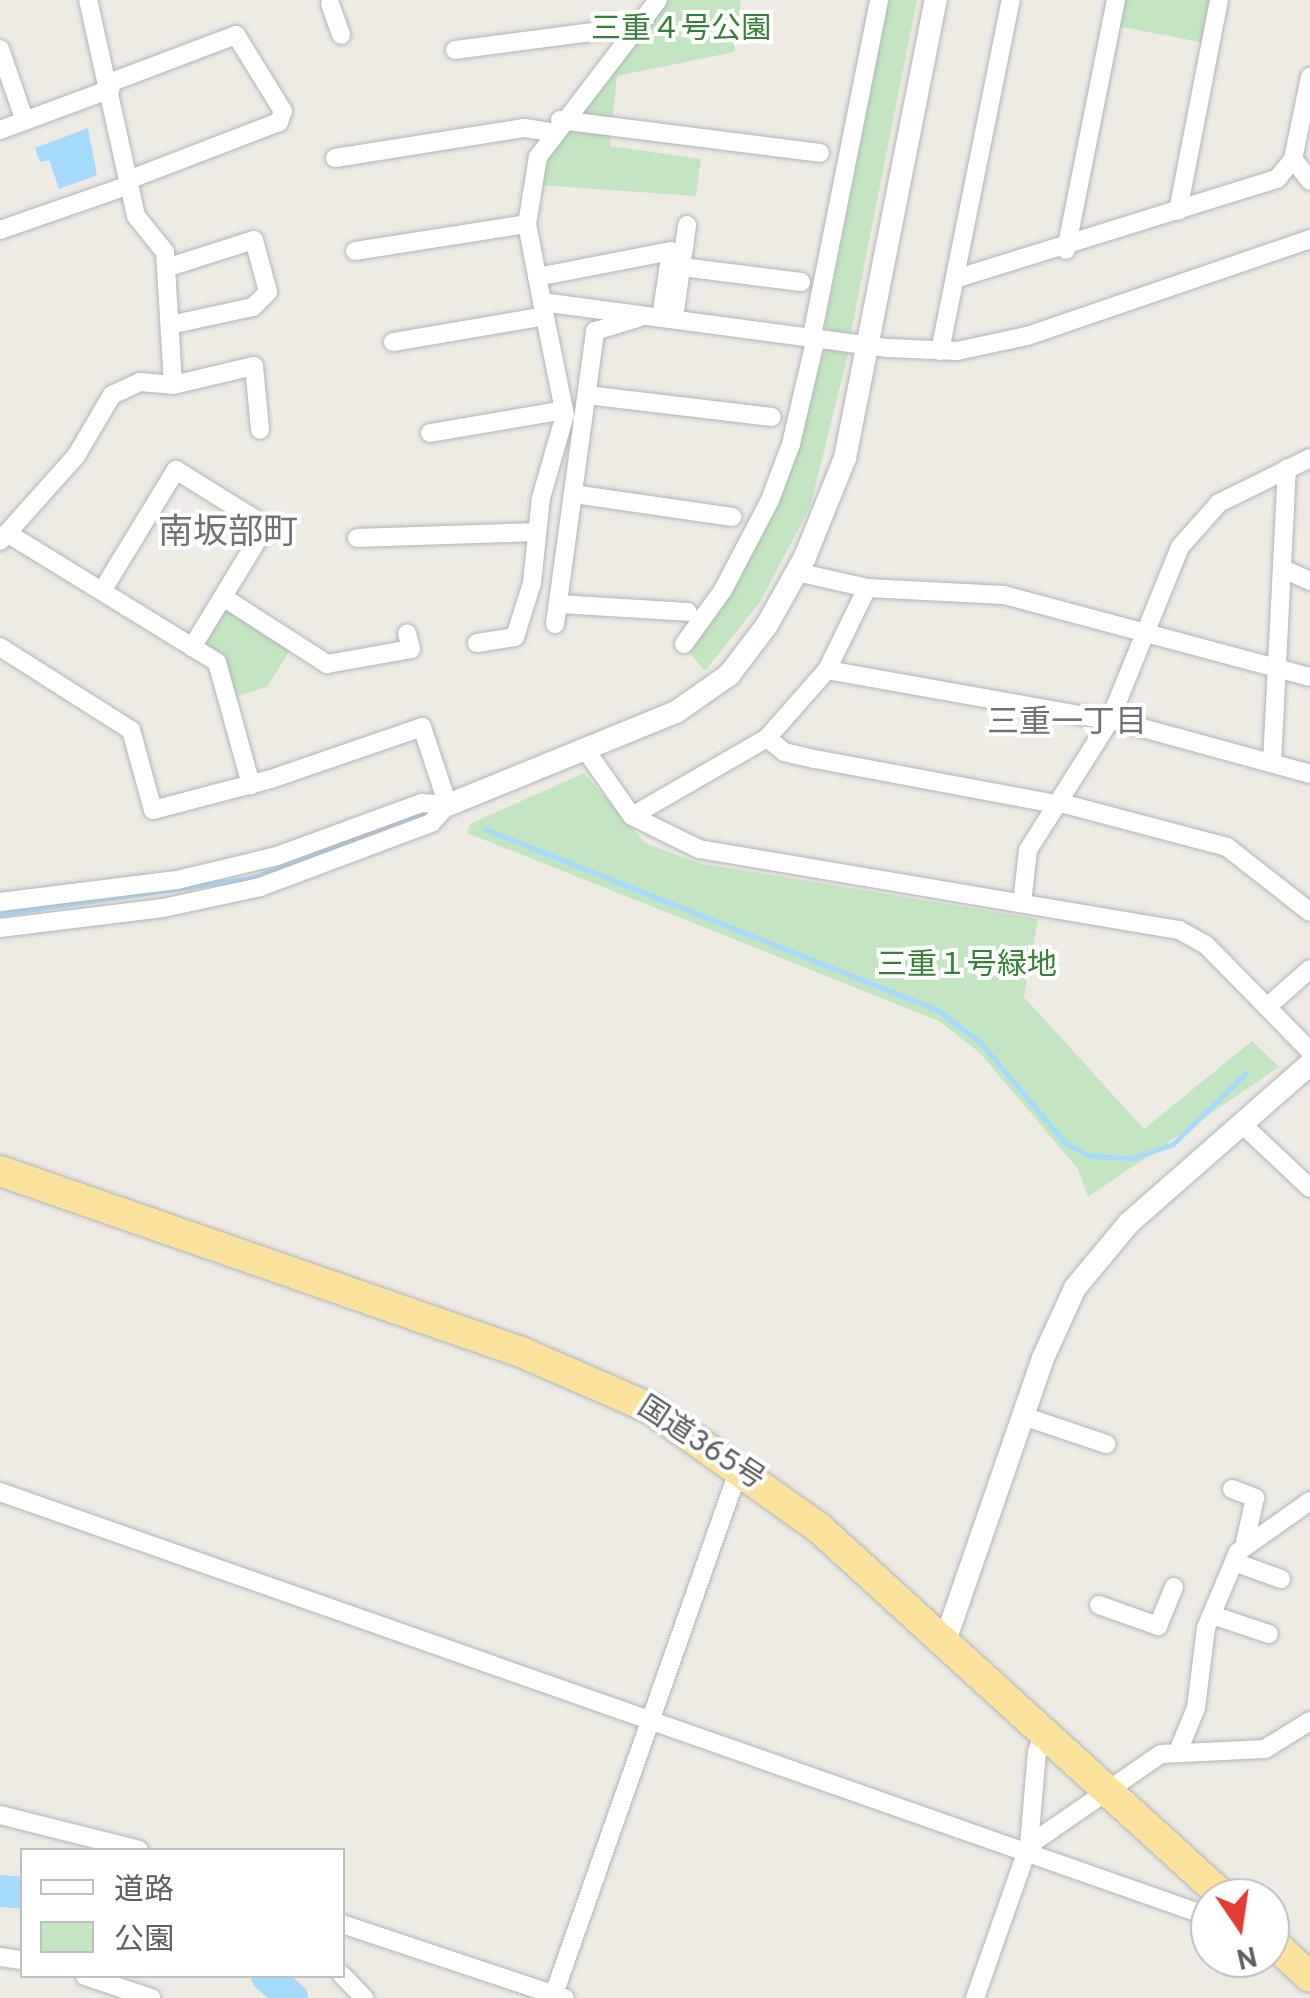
<!DOCTYPE html>
<meta charset="utf-8">
<style>
body{margin:0}
#map{position:relative;width:1310px;height:1998px;overflow:hidden;background:#eeebe4;font-family:Overpass,"Noto Sans JP",sans-serif}
div>[style]{position:absolute}
.green>*{inset:0;background:#c3e5c1}
.water>*{inset:0;background:#a6dafc}
.stream>*{height:5px;margin:-2.5px;padding:0 2.5px;transform-origin:2.5px;border-radius:2.5px;background:#a6dafc}
.river>*{height:32px;margin:-16px;padding:0 16px;transform-origin:16px;border-radius:16px;background:#a6dafc}
.roads{filter:drop-shadow(0 0 2px #b1b5b9) drop-shadow(0 0 2px #b1b5b9)}
.minor>*{height:18px;margin:-9px;padding:0 9px;transform-origin:9px;border-radius:9px;background:#fff}
.tertiary>*{height:22px;margin:-11px;padding:0 11px;transform-origin:11px;border-radius:11px;background:#fff}
.trunk>*{height:30px;margin:-15px;padding:0 15px;transform-origin:15px;border-radius:15px;background:#fce39d}
span{translate:-50% -50%;white-space:nowrap;text-align:center;line-height:1.15;-webkit-text-stroke:8px #fff;paint-order:stroke}
.park-label{font-size:30px;color:#368137}
.street-label{font-size:30px;color:#5c6064}
.neighbourhood-label{font-size:32px;color:#6d7276}
.quarter-label{font-size:35px;color:#6d7276}
.legend{position:absolute;left:20px;top:1848px;width:325px;height:130px;box-sizing:border-box;background:#fff;border:2px solid #bebfc1;margin:0;padding:12px 18px;list-style:none;font-size:30px;color:#5c6064}
.legend li{display:flex;align-items:center;gap:20px;height:50px}
.legend b{width:50px;border:2px solid #bebfc1}
.north{position:absolute;left:1190px;top:1878px;width:100px;height:100px;box-sizing:border-box;background:#fff;border:2px solid #bebfc1;border-radius:50%;rotate:167deg;font-size:28px;font-weight:700;line-height:40px;text-align:center;color:#5c6064}
.north::after{content:'';display:block;margin:auto;width:35px;height:45px;background:#e43a34;clip-path:polygon(50% 0,100% 100%,50% 72%,0 100%)}
</style>
<div id="map">
<div class="green">
<i style="clip-path:polygon(666px 0,741px 0,734px 52px,617px 76px,610px 146px,701px 159px,696px 196px,538px 185px,552px 147px)"></i>
<i style="clip-path:polygon(889px 0,917px 0,851px 332px,830px 331px,825px 325px)"></i>
<i style="clip-path:polygon(1123px 0,1213px 0,1205px 43px,1118px 26px)"></i>
<i style="clip-path:polygon(827px 347px,849px 350px,810px 507px,760px 602px,705px 671px,688px 651px,724px 603px)"></i>
<i style="clip-path:polygon(228px 608px,292px 647px,267px 687px,234px 697px,204px 645px)"></i>
<i style="clip-path:polygon(584px 773px,645px 843px,698px 863px,1038px 919px,1024px 997px,1144px 1129px,1252px 1041px,1279px 1067px,1088px 1197px,1078px 1169px,980px 1053px,939px 1021px,467px 833px,470px 824px)"></i>
</div>
<div class="water">
<i style="clip-path:polygon(88px 128px,97px 175px,59px 189px,49px 160px,40px 162px,35px 148px)"></i>
</div>
<div class="stream">
<i style="left:485px;top:829px;width:487px;rotate:21.8deg"></i>
<i style="left:937px;top:1010px;width:54px;rotate:36.7deg"></i>
<i style="left:980px;top:1042px;width:132px;rotate:49.9deg"></i>
<i style="left:1065px;top:1143px;width:28px;rotate:27deg"></i>
<i style="left:1090px;top:1156px;width:44px;rotate:2.6deg"></i>
<i style="left:1134px;top:1158px;width:41px;rotate:-19.7deg"></i>
<i style="left:1173px;top:1144px;width:102px;rotate:-44.2deg"></i>
<i style="left:0;top:914px;width:254px;rotate:-8.2deg"></i>
<i style="left:251px;top:878px;width:183px;rotate:-20.5deg"></i>
</div>
<div class="river">
<i style="left:0;top:1891px;width:22px;rotate:5deg"></i>
<i style="left:267px;top:1976px;width:33px;rotate:41deg"></i>
</div>
<div class="roads">
<div class="minor">
<i style="left:658px;top:0;width:198px;rotate:127.4deg"></i>
<i style="left:538px;top:157px;width:68px;rotate:99.3deg"></i>
<i style="left:527px;top:224px;width:79px;rotate:79.1deg"></i>
<i style="left:542px;top:302px;width:349px;rotate:7.6deg"></i>
<i style="left:888px;top:348px;width:69px;rotate:2.5deg"></i>
<i style="left:957px;top:351px;width:72px;rotate:-12.1deg"></i>
<i style="left:1027px;top:336px;width:299px;rotate:-18.9deg"></i>
<i style="left:330px;top:4px;width:33px;rotate:70deg"></i>
<i style="left:0;top:49px;width:76px;rotate:70.9deg"></i>
<i style="left:455px;top:50px;width:184px;rotate:-7.5deg"></i>
<i style="left:109px;top:83px;width:136px;rotate:-20.7deg"></i>
<i style="left:236px;top:35px;width:89px;rotate:58.3deg"></i>
<i style="left:283px;top:111px;width:12px;rotate:110deg"></i>
<i style="left:279px;top:122px;width:162px;rotate:159deg"></i>
<i style="left:560px;top:120px;width:262px;rotate:7.2deg"></i>
<i style="left:0;top:130px;width:118px;rotate:-20.3deg"></i>
<i style="left:335px;top:158px;width:192px;rotate:-9deg"></i>
<i style="left:525px;top:128px;width:26px;rotate:9deg"></i>
<i style="left:1293px;top:159px;width:28px;rotate:52deg"></i>
<i style="left:1178px;top:211px;width:215px;rotate:-79deg"></i>
<i style="left:0;top:230px;width:137px;rotate:-19.2deg"></i>
<i style="left:1066px;top:250px;width:255px;rotate:-78.7deg"></i>
<i style="left:355px;top:251px;width:174px;rotate:-8.9deg"></i>
<i style="left:682px;top:267px;width:120px;rotate:7.2deg"></i>
<i style="left:166px;top:268px;width:92px;rotate:-17.7deg"></i>
<i style="left:254px;top:240px;width:54px;rotate:74.9deg"></i>
<i style="left:268px;top:292px;width:21px;rotate:135deg"></i>
<i style="left:253px;top:307px;width:85px;rotate:167.8deg"></i>
<i style="left:537px;top:277px;width:136px;rotate:-11deg"></i>
<i style="left:671px;top:251px;width:67px;rotate:98.6deg"></i>
<i style="left:955px;top:279px;width:337px;rotate:-17.3deg"></i>
<i style="left:1277px;top:179px;width:26px;rotate:-51deg"></i>
<i style="left:1293px;top:159px;width:84px;rotate:-78.3deg"></i>
<i style="left:674px;top:318px;width:94px;rotate:-82deg"></i>
<i style="left:812px;top:336px;width:343px;rotate:-78.7deg"></i>
<i style="left:393px;top:342px;width:154px;rotate:-9.7deg"></i>
<i style="left:940px;top:351px;width:358px;rotate:-78.6deg"></i>
<i style="left:173px;top:385px;width:83px;rotate:-13.2deg"></i>
<i style="left:254px;top:366px;width:64px;rotate:84.6deg"></i>
<i style="left:587px;top:395px;width:186px;rotate:6.8deg"></i>
<i style="left:430px;top:433px;width:136px;rotate:-9.7deg"></i>
<i style="left:573px;top:494px;width:161px;rotate:8.2deg"></i>
<i style="left:7px;top:533px;width:246px;rotate:31.6deg"></i>
<i style="left:217px;top:662px;width:128px;rotate:74.5deg"></i>
<i style="left:357px;top:538px;width:179px;rotate:-1.9deg"></i>
<i style="left:0;top:541px;width:114px;rotate:-48.2deg"></i>
<i style="left:76px;top:456px;width:71px;rotate:-59.5deg"></i>
<i style="left:112px;top:395px;width:31px;rotate:-25deg"></i>
<i style="left:140px;top:382px;width:33px;rotate:5deg"></i>
<i style="left:173px;top:385px;width:133px;rotate:-93.4deg"></i>
<i style="left:165px;top:252px;width:46px;rotate:-128.9deg"></i>
<i style="left:136px;top:216px;width:221px;rotate:-102.5deg"></i>
<i style="left:1283px;top:569px;width:30px;rotate:24deg"></i>
<i style="left:797px;top:572px;width:72px;rotate:12.9deg"></i>
<i style="left:867px;top:588px;width:137px;rotate:2.9deg"></i>
<i style="left:1004px;top:595px;width:317px;rotate:15deg"></i>
<i style="left:102px;top:591px;width:142px;rotate:-58.6deg"></i>
<i style="left:176px;top:470px;width:106px;rotate:31.9deg"></i>
<i style="left:266px;top:526px;width:142px;rotate:121.4deg"></i>
<i style="left:223px;top:597px;width:124px;rotate:32.8deg"></i>
<i style="left:327px;top:664px;width:85px;rotate:-10.1deg"></i>
<i style="left:411px;top:649px;width:16px;rotate:-104deg"></i>
<i style="left:559px;top:604px;width:129px;rotate:3.5deg"></i>
<i style="left:555px;top:624px;width:296px;rotate:-82.2deg"></i>
<i style="left:595px;top:331px;width:45px;rotate:-16.8deg"></i>
<i style="left:477px;top:643px;width:38px;rotate:-9deg"></i>
<i style="left:515px;top:637px;width:57px;rotate:-72.5deg"></i>
<i style="left:532px;top:583px;width:85px;rotate:-84deg"></i>
<i style="left:541px;top:498px;width:86px;rotate:-73.9deg"></i>
<i style="left:565px;top:415px;width:115px;rotate:-101.5deg"></i>
<i style="left:684px;top:644px;width:67px;rotate:-54.2deg"></i>
<i style="left:723px;top:590px;width:102px;rotate:-62.4deg"></i>
<i style="left:770px;top:500px;width:60px;rotate:-69.4deg"></i>
<i style="left:791px;top:444px;width:110px;rotate:-76.8deg"></i>
<i style="left:0;top:647px;width:155px;rotate:32.4deg"></i>
<i style="left:131px;top:730px;width:83px;rotate:74.6deg"></i>
<i style="left:153px;top:810px;width:122px;rotate:-14.7deg"></i>
<i style="left:271px;top:779px;width:160px;rotate:-19deg"></i>
<i style="left:422px;top:727px;width:82px;rotate:71.6deg"></i>
<i style="left:827px;top:670px;width:302px;rotate:10.1deg"></i>
<i style="left:1124px;top:723px;width:193px;rotate:15.3deg"></i>
<i style="left:767px;top:738px;width:22px;rotate:39deg"></i>
<i style="left:784px;top:752px;width:32px;rotate:13deg"></i>
<i style="left:815px;top:759px;width:244px;rotate:10.6deg"></i>
<i style="left:587px;top:752px;width:78px;rotate:54.9deg"></i>
<i style="left:632px;top:816px;width:75px;rotate:26.2deg"></i>
<i style="left:699px;top:849px;width:487px;rotate:9.6deg"></i>
<i style="left:1179px;top:930px;width:31px;rotate:29deg"></i>
<i style="left:1206px;top:945px;width:87px;rotate:45.5deg"></i>
<i style="left:1267px;top:1007px;width:57px;rotate:-41.5deg"></i>
<i style="left:1272px;top:763px;width:295px;rotate:-87.1deg"></i>
<i style="left:1057px;top:802px;width:176px;rotate:14.8deg"></i>
<i style="left:1227px;top:847px;width:105px;rotate:38.1deg"></i>
<i style="left:632px;top:816px;width:156px;rotate:-30deg"></i>
<i style="left:767px;top:738px;width:91px;rotate:-48.6deg"></i>
<i style="left:827px;top:670px;width:91px;rotate:-64deg"></i>
<i style="left:0;top:902px;width:178px;rotate:-7.1deg"></i>
<i style="left:177px;top:880px;width:103px;rotate:-13.5deg"></i>
<i style="left:277px;top:856px;width:154px;rotate:-20.1deg"></i>
<i style="left:422px;top:803px;width:26px;rotate:4deg"></i>
<i style="left:1022px;top:903px;width:53px;rotate:-83.5deg"></i>
<i style="left:1028px;top:850px;width:151px;rotate:-57.7deg"></i>
<i style="left:1109px;top:722px;width:189px;rotate:-67.9deg"></i>
<i style="left:1180px;top:547px;width:59px;rotate:-48.4deg"></i>
<i style="left:1219px;top:503px;width:102px;rotate:-26.3deg"></i>
<i style="left:0;top:928px;width:164px;rotate:-7deg"></i>
<i style="left:163px;top:908px;width:99px;rotate:-12.2deg"></i>
<i style="left:260px;top:887px;width:183px;rotate:-20.5deg"></i>
<i style="left:431px;top:823px;width:25px;rotate:-47deg"></i>
<i style="left:1267px;top:1007px;width:62px;rotate:45.7deg"></i>
<i style="left:1242px;top:1124px;width:93px;rotate:43.3deg"></i>
<i style="left:1023px;top:1416px;width:88px;rotate:18.6deg"></i>
<i style="left:1232px;top:1489px;width:25px;rotate:21deg"></i>
<i style="left:1255px;top:1498px;width:45px;rotate:102.8deg"></i>
<i style="left:0;top:1492px;width:1282px;rotate:19.35deg"></i>
<i style="left:1234px;top:1562px;width:50px;rotate:19.9deg"></i>
<i style="left:1099px;top:1605px;width:63px;rotate:19.6deg"></i>
<i style="left:1158px;top:1626px;width:42px;rotate:-67.7deg"></i>
<i style="left:1212px;top:1615px;width:60px;rotate:18.4deg"></i>
<i style="left:1179px;top:1749px;width:44px;rotate:-67.5deg"></i>
<i style="left:1196px;top:1708px;width:81px;rotate:-82.9deg"></i>
<i style="left:1206px;top:1628px;width:82px;rotate:-67.2deg"></i>
<i style="left:1238px;top:1552px;width:88px;rotate:-35.3deg"></i>
<i style="left:0;top:1815px;width:143px;rotate:14.1deg"></i>
<i style="left:1029px;top:1845px;width:93px;rotate:-85.1deg"></i>
<i style="left:1037px;top:1752px;width:19px;rotate:-69deg"></i>
<i style="left:342px;top:1924px;width:235px;rotate:18.4deg"></i>
<i style="left:0;top:1957px;width:22px;rotate:8deg"></i>
<i style="left:342px;top:1975px;width:32px;rotate:46deg"></i>
<i style="left:85px;top:1976px;width:70px;rotate:18.4deg"></i>
<i style="left:554px;top:1994px;width:560px;rotate:-70.59deg"></i>
<i style="left:975px;top:1998px;width:162px;rotate:-70.6deg"></i>
<i style="left:1029px;top:1845px;width:160px;rotate:-34.6deg"></i>
<i style="left:1161px;top:1754px;width:104px;rotate:-2.8deg"></i>
<i style="left:1265px;top:1749px;width:53px;rotate:-31.9deg"></i>
</div>
<div class="tertiary">
<i style="left:448px;top:805px;width:246px;rotate:-22.2deg"></i>
<i style="left:676px;top:712px;width:65px;rotate:-34.9deg"></i>
<i style="left:729px;top:675px;width:63px;rotate:-52.8deg"></i>
<i style="left:767px;top:625px;width:78px;rotate:-60.8deg"></i>
<i style="left:805px;top:557px;width:107px;rotate:-68deg"></i>
<i style="left:845px;top:458px;width:467px;rotate:-78.8deg"></i>
<i style="left:944px;top:1644px;width:303px;rotate:-70.9deg"></i>
<i style="left:1043px;top:1358px;width:77px;rotate:-65.4deg"></i>
<i style="left:1075px;top:1288px;width:85px;rotate:-50.3deg"></i>
<i style="left:1129px;top:1223px;width:241px;rotate:-41.3deg"></i>
</div>
<div class="trunk">
<i style="left:0;top:1171px;width:552px;rotate:19.16deg"></i>
<i style="left:521px;top:1352px;width:141px;rotate:23.5deg"></i>
<i style="left:650px;top:1408px;width:207px;rotate:35.4deg"></i>
<i style="left:819px;top:1528px;width:549px;rotate:42.34deg"></i>
<i style="left:1270px;top:1940px;width:54px;rotate:42.8deg"></i>
</div>
</div>
<div class="park-label">
<span style="left:681px;top:31px">三重４号公園</span>
<span style="left:967px;top:967px">三重１号緑地</span>
</div>
<div class="street-label">
<span style="left:700px;top:1445px;rotate:33deg">国道365号</span>
</div>
<div class="neighbourhood-label">
<span style="left:1067px;top:724px">三重一丁目</span>
</div>
<div class="quarter-label">
<span style="left:228px;top:534px">南坂部町</span>
</div>
<ul class="legend">
<li><b style="height:12px;background:#fff"></b>道路</li>
<li><b style="height:28px;background:#c3e5c1"></b>公園</li>
</ul>
<div class="north">N</div>
</div>
